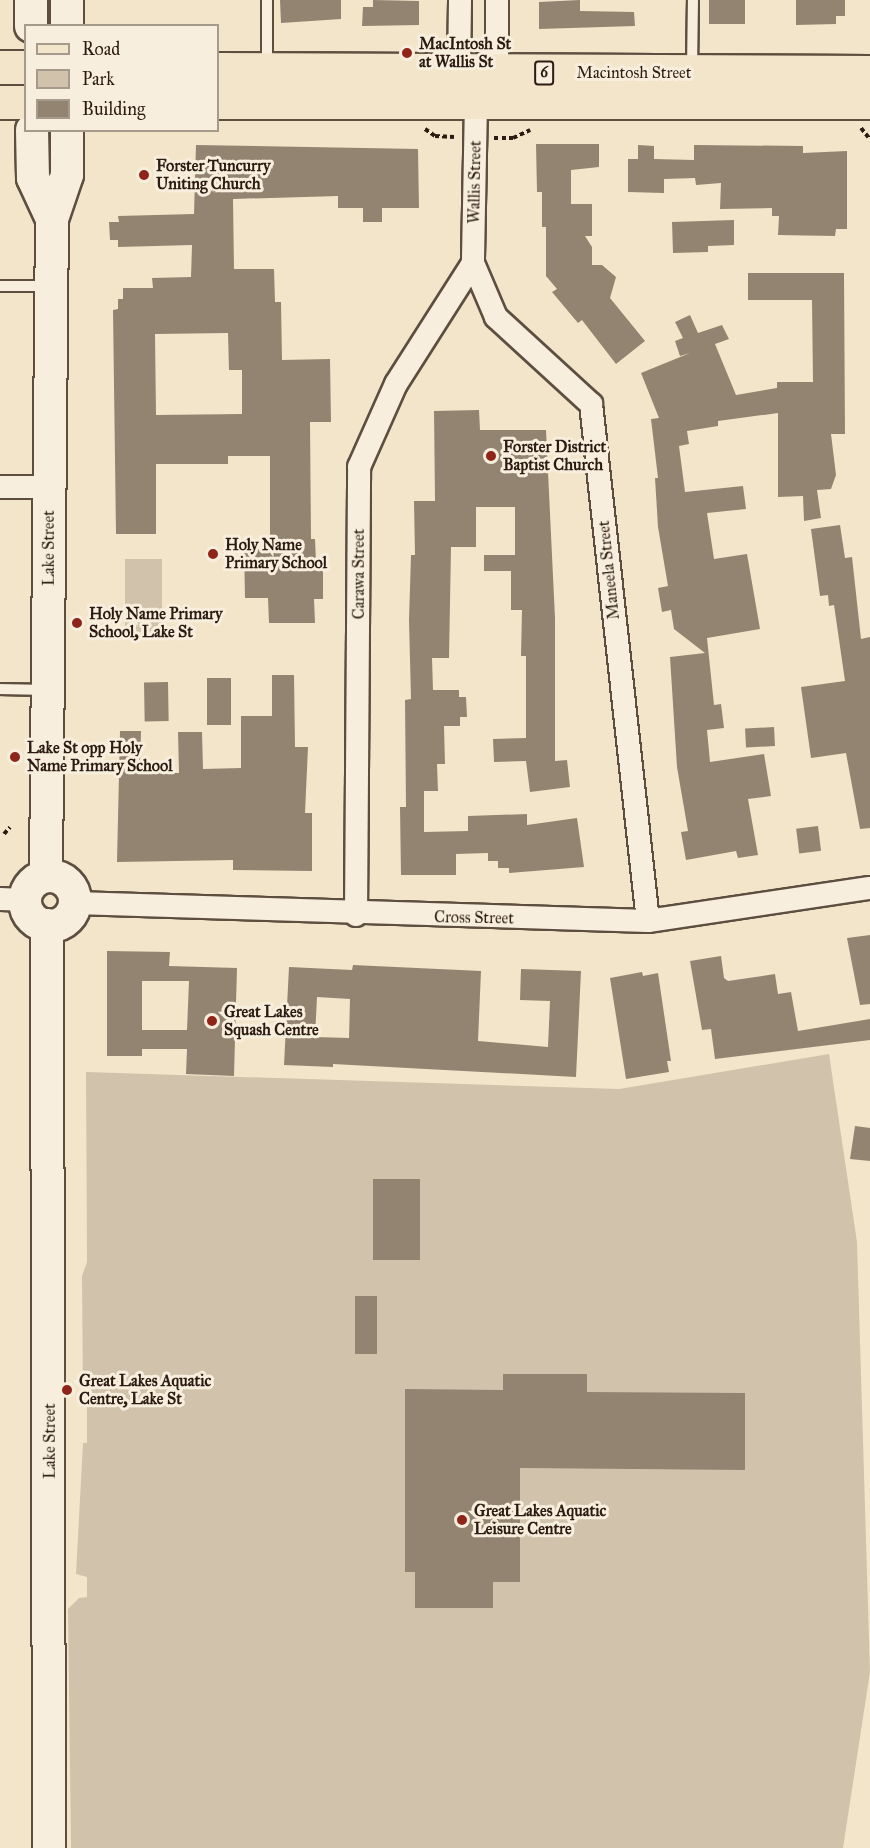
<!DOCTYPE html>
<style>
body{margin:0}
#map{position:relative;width:870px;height:1848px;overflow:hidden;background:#f3e5ca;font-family:"IM FELL Great Primer",serif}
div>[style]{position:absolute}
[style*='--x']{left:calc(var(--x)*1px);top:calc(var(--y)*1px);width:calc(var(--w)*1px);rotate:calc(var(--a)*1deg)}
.green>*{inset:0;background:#d1c3ab;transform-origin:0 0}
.building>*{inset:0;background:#938472;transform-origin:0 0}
.path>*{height:4px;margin-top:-2px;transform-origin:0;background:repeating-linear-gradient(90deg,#2b1b12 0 4.5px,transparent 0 7.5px)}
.roads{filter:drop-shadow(2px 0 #5d4e40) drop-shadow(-2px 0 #5d4e40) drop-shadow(0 2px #5d4e40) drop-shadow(0 -2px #5d4e40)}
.lane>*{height:10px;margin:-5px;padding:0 5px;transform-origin:5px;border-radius:5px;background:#f7eedd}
.street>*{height:22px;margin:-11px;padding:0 11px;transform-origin:11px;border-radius:11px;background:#f7eedd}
.secondary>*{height:32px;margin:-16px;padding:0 16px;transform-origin:16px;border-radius:16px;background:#f7eedd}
.secondary>.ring{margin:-16px;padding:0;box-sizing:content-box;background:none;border:32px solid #f7eedd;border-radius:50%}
.primary>*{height:33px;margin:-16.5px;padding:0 16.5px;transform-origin:16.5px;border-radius:16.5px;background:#f3e5ca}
.dots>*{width:16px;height:16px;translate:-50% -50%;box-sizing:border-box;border:3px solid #f7eedd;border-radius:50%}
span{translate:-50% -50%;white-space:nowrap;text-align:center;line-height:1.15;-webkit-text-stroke:6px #f7eedd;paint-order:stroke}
.shield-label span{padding:2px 4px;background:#f7eedd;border:2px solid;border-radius:4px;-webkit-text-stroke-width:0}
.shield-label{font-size:15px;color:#2b1b12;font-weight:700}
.poi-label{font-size:16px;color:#2b1b12;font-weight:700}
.left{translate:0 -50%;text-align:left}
.street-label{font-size:16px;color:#2b1b12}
.legend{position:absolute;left:24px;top:24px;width:195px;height:108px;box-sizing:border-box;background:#f7eedd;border:2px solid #a59a8c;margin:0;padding:8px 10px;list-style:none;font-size:18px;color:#2b1b12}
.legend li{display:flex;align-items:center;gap:12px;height:30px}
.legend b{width:30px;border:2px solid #a59a8c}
</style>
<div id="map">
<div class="green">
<i style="left:125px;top:559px;width:37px;height:73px"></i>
<i style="clip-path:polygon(829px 1054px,857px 1242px,870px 1672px,843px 1848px,71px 1848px,68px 1609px,79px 1598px,87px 1597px,87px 1577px,76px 1574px,83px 1443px,87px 1443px,87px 1407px,83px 1405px,82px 1276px,87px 1262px,86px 1072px,619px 1089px)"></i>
</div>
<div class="building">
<i style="clip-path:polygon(280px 0,341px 0,341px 19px,281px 23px)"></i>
<i style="clip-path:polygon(373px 0,419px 1px,419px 25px,362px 26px,363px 7px,373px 7px)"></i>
<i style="clip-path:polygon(580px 0,580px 11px,634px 12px,635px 26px,539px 29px,539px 2px)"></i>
<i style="left:709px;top:0;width:36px;height:24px"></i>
<i style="clip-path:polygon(796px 0,845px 0,845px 16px,836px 16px,836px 24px,796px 25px)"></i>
<i style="clip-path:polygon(536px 144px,599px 144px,599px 167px,571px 170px,571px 204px,592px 204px,592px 236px,585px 236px,592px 247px,592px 265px,602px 265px,616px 277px,610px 298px,645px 341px,616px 364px,582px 320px,578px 323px,552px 292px,557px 289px,546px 276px,546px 227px,542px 227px,542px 192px,537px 192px)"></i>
<i style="clip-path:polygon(evenodd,196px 145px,418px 149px,419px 208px,382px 208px,382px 222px,363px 222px,363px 208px,338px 208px,338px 196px,233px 199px,234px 269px,274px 269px,275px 302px,281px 302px,282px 360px,330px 359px,331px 422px,310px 422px,311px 539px,315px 539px,316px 562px,323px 562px,323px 599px,314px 599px,315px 623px,269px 623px,268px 598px,245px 598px,244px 549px,266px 549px,266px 539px,270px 539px,270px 456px,228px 456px,228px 464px,156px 464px,156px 534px,116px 534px,113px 310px,118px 309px,118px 299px,123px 299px,123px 288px,153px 288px,152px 278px,191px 277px,192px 245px,118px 247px,118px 240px,110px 240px,109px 222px,119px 222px,118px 216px,194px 214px,196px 145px,228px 333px,229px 370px,242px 370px,242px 414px,156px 415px,155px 334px,228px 333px)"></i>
<i style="clip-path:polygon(638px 145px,654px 146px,654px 159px,694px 160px,694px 145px,803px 146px,803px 153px,847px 151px,847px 229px,836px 229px,835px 236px,778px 235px,779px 216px,772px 216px,772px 208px,720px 209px,721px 183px,696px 185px,695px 178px,664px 179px,664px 193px,628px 192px,628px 159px,638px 159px)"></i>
<i style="clip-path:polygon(734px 220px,734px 245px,708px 246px,708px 252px,673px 253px,672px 222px)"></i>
<i style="clip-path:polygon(748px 273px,844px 273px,845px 434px,831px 434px,836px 475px,831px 489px,817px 490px,821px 518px,804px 521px,803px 496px,778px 497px,778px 413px,718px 421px,718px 426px,687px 431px,689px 444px,679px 446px,685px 492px,743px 486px,746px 509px,707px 513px,714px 559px,747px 554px,760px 629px,707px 638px,714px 705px,721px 704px,724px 728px,707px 730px,710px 762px,764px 754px,771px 796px,748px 799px,758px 855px,738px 858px,736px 851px,686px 860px,681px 832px,688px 831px,677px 767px,670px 657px,705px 653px,674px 629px,671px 610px,662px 612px,658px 588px,668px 586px,658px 527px,655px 478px,658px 478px,651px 419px,659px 418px,641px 373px,690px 353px,680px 356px,675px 341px,683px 338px,675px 322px,690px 315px,698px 333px,722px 325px,729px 339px,715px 344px,736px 395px,777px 388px,777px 382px,813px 382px,812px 300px,748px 300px)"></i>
<i style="clip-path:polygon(479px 410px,480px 430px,546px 430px,555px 618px,555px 761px,567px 760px,570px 787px,530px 792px,526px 761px,494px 762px,493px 739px,526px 738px,526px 656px,521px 656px,522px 610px,511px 610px,511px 571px,484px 571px,484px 555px,515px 555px,515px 507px,476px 507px,476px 547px,451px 547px,449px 658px,432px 658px,433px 690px,459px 690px,459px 697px,466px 697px,467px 717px,460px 717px,460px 726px,444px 726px,445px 764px,437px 764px,438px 791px,424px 791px,424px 832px,468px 831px,468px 816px,527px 814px,527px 825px,577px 818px,584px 867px,509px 873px,509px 868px,498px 868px,498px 861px,488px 861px,488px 853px,456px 854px,456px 875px,401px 875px,400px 807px,406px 807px,405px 700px,411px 699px,409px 620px,411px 555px,415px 555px,414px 501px,435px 501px,434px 411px)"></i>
<i style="clip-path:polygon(840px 525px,845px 558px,852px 557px,861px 639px,870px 637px,870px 828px,860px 829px,846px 753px,811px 758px,801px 687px,845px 681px,834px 605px,829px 606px,828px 595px,820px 596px,811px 529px)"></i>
<i style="clip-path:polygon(272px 675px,294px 675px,295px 747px,308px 747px,305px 813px,312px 813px,312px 871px,233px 870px,233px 860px,117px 862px,120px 731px,141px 731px,140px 773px,179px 773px,178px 732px,202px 732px,203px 769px,241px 768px,241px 716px,272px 716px)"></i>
<i style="left:207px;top:678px;width:24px;height:47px"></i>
<i style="left:168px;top:682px;width:39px;height:24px;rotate:89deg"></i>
<i style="left:774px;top:727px;width:19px;height:29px;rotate:87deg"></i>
<i style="left:818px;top:826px;width:25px;height:22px;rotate:83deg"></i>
<i style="clip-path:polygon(870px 935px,870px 1004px,860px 1005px,847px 938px)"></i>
<i style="clip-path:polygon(evenodd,107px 951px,170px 952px,169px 966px,237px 968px,234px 1076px,186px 1074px,187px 1049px,142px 1049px,142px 1056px,107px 1056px,107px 951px,142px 981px,189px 981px,187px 1030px,142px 1030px,142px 981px)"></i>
<i style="clip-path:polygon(721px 956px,724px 978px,728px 981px,775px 974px,778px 994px,791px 992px,798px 1031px,870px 1019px,870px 1040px,715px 1059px,711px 1029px,702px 1030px,690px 961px)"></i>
<i style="clip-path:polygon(evenodd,353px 965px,481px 971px,478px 1041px,548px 1047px,550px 1001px,520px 1000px,521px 969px,581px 971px,576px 1077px,333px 1064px,333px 1067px,284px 1065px,289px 967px,352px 970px,353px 965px,317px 997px,350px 999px,349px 1038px,315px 1037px,317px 997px)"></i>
<i style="clip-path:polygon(642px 972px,643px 976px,658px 973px,671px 1061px,667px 1061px,669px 1072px,626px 1079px,610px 978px)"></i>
<i style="clip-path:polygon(855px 1126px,870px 1128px,870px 1161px,850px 1159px)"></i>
<i style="left:373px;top:1179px;width:47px;height:81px"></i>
<i style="left:355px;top:1296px;width:22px;height:58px"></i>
<i style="clip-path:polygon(503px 1374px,587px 1374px,587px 1392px,745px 1393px,745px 1470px,520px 1468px,520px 1582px,493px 1582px,493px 1608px,415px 1608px,415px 1572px,405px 1572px,405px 1389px,503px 1390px)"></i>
</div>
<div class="path">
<i style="--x:861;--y:128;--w:14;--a:51"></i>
<i style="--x:425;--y:129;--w:12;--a:35"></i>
<i style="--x:435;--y:136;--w:19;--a:3"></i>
<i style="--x:494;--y:138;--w:19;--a:0"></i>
<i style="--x:513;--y:138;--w:19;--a:-25"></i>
<i style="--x:4;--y:834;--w:9;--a:-49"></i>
</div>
<div class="roads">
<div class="lane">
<i style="--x:267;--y:0;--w:66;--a:90"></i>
<i style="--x:692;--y:69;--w:69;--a:-89.2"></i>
<i style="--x:0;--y:286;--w:48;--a:0"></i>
<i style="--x:0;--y:689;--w:44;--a:1.3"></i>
</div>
<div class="street">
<i style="--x:497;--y:0;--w:73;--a:90"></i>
<i style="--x:459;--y:73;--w:73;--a:-89.2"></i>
<i style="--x:476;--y:102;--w:161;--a:91.1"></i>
<i style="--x:473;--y:263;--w:59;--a:66.9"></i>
<i style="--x:496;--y:317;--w:129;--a:42.5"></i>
<i style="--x:591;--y:404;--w:520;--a:83.71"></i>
<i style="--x:0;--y:487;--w:49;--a:0"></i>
<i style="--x:0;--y:899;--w:25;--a:2"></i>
<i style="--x:75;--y:903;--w:573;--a:1.8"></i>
<i style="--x:648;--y:921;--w:224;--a:-8.5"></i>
<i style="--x:356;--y:915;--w:448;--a:-89.6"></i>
<i style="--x:359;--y:467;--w:91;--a:-66"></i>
<i style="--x:396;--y:384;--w:143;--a:-57.5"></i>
</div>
<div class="secondary">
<i style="--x:31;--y:26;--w:26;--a:-90"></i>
<i style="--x:67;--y:26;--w:26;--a:-90"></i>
<i style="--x:32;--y:130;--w:48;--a:88.8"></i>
<i style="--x:33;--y:178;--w:45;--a:65.1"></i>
<i style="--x:46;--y:876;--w:657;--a:-89.48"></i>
<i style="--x:52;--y:219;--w:46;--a:-71.2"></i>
<i style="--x:67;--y:175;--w:45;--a:-90"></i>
<i class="ring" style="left:25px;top:876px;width:18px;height:18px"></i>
<i style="--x:47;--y:925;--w:923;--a:89.88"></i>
</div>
<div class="primary">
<i style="--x:0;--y:67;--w:26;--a:0"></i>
<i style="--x:218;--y:69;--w:652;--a:0.26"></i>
<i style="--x:0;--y:102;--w:26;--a:0"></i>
<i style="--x:218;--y:102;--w:652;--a:0"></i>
</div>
</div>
<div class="dots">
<i style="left:407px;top:53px;background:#8f2418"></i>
<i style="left:144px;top:175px;background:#8f2418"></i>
<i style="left:491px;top:456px;background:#8f2418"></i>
<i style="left:213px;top:554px;background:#8f2418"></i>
<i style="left:77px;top:623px;background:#8f2418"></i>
<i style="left:15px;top:757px;background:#8f2418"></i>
<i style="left:212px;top:1021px;background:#8f2418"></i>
<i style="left:67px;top:1390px;background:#8f2418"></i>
<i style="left:462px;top:1520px;background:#8f2418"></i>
</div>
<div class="shield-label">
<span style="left:544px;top:73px">6</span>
</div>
<div class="poi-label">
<span class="left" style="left:419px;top:53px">MacIntosh St<br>at Wallis St</span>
<span class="left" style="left:156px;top:175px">Forster Tuncurry<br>Uniting Church</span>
<span class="left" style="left:503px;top:456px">Forster District<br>Baptist Church</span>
<span class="left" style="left:225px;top:554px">Holy Name<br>Primary School</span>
<span class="left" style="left:89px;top:623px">Holy Name Primary<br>School, Lake St</span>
<span class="left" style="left:27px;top:757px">Lake St opp Holy<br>Name Primary School</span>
<span class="left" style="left:224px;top:1021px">Great Lakes<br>Squash Centre</span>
<span class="left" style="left:79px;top:1390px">Great Lakes Aquatic<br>Centre, Lake St</span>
<span class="left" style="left:474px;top:1520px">Great Lakes Aquatic<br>Leisure Centre</span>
</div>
<div class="street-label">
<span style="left:634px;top:73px">Macintosh Street</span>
<span style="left:475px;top:182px;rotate:-89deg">Wallis Street</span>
<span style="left:49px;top:548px;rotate:-90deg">Lake Street</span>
<span style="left:609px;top:570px;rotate:-96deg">Maneela Street</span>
<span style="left:359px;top:574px;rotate:-90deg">Carawa Street</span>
<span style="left:474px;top:918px;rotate:1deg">Cross Street</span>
<span style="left:50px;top:1441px;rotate:-90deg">Lake Street</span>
</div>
<ul class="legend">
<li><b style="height:8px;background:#f3e5ca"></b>Road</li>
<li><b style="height:16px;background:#d1c3ab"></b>Park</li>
<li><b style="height:16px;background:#938472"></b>Building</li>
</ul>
</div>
